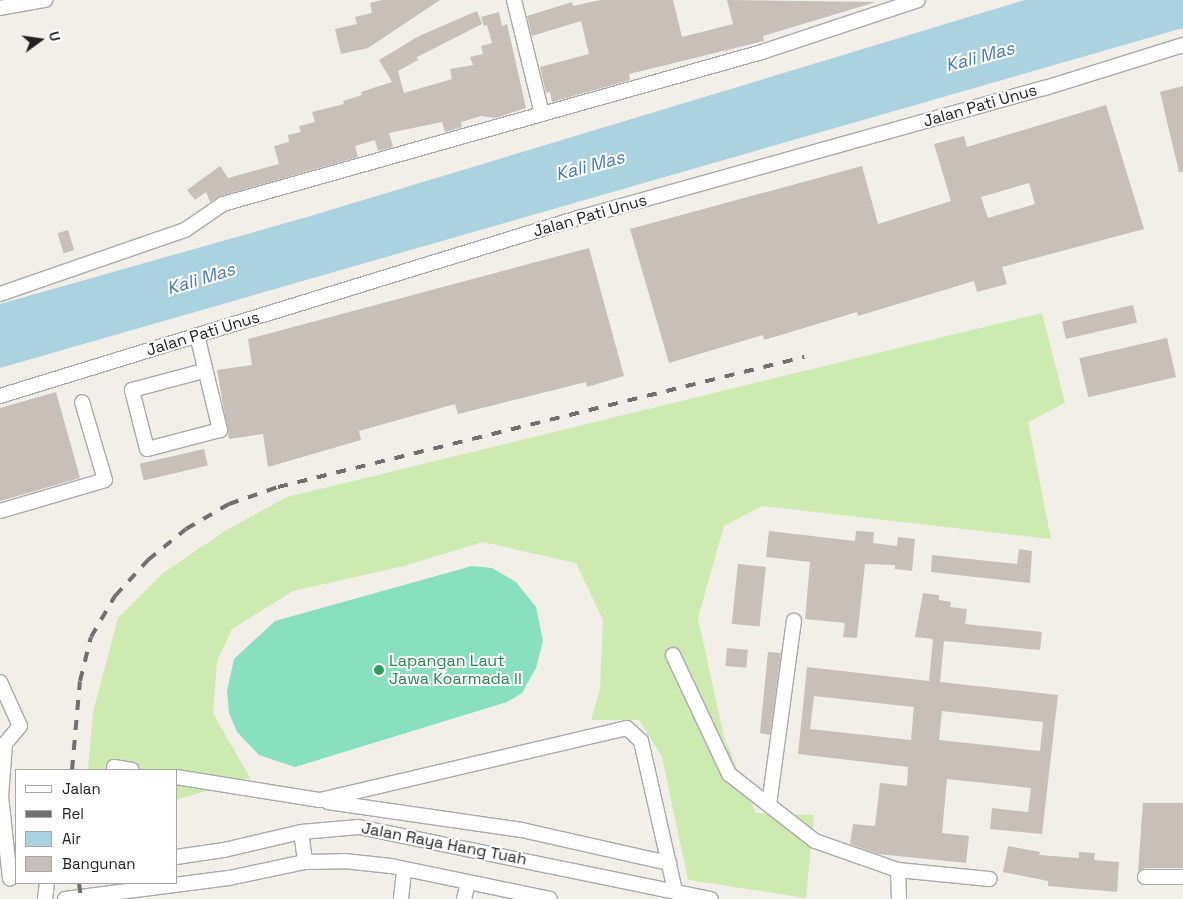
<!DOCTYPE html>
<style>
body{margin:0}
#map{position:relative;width:1183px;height:899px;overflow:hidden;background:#f2efe9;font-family:"Space Grotesk",sans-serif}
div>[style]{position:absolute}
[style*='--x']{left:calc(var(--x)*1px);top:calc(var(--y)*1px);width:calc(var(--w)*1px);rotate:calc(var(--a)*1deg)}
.grass>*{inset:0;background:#cdebb0}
.pitch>*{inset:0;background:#88e0be}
.water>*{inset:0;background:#aad3df}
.building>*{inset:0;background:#c7bfb8;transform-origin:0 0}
.roads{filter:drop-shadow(1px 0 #a9a9a9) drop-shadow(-1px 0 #a9a9a9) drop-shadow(0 1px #a9a9a9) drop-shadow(0 -1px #a9a9a9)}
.minor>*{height:14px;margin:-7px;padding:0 7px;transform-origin:7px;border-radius:7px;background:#fff}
.rail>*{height:4px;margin-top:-2px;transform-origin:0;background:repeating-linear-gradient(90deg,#707070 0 10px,transparent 0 20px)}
.dots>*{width:14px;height:14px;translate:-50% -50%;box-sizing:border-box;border:2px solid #fff;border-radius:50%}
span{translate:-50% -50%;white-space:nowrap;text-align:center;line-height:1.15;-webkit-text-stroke:4px #fff;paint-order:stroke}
.street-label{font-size:16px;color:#222}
.leisure-label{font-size:16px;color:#27864d}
.left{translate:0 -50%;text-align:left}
.water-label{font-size:18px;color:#4a7aab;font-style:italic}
.legend{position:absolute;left:15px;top:769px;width:162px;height:115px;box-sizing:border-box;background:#fff;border:1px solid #a7a7a7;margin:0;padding:6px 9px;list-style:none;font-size:15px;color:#222}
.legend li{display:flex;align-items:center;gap:10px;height:25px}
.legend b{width:25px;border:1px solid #a7a7a7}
.north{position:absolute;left:15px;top:15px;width:50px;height:50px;-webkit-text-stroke:4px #fff;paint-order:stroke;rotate:76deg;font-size:14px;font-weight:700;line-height:20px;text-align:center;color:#222}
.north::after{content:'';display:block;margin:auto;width:18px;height:22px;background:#222;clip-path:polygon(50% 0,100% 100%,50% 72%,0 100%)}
</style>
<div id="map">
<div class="grass">
<i style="clip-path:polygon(1042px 313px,1065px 403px,1028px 422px,1051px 539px,762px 506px,724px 526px,698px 618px,724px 737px,756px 813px,814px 815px,806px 898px,688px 880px,662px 757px,639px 720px,591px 720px,600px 689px,603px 620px,576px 563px,483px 542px,404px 566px,293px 591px,232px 629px,217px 661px,213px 713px,250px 778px,176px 800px,176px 770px,88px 770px,93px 712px,118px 618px,163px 573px,225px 531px,287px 497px)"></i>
</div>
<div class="pitch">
<i style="clip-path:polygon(472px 566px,492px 568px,516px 582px,536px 607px,543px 641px,536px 668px,522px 693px,507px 702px,295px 767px,259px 755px,237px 732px,229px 713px,227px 691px,234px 659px,275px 621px)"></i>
</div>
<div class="water">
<i style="clip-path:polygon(1025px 0,1183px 0,1183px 28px,0 368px,0 304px,307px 217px)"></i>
</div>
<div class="building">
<i style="clip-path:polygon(382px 0,440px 0,368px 48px,341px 54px,335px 29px,357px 24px,355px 17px,372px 13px,370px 3px)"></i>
<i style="clip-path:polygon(600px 0,673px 0,682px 37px,733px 24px,727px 0,876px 2px,763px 36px,764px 41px,629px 74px,630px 80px,552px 102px,550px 92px,546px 93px,540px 67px,589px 54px,581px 21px,532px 36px,527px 16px,572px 2px,573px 6px)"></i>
<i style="clip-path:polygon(477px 11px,482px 24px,417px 57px,418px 60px,398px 71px,404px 93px,452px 79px,450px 69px,473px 65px,470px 57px,483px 54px,481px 46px,492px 43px,487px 25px,484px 26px,481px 17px,499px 12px,502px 26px,507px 24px,526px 108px,495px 118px,481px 116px,461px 122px,462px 127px,445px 132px,442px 122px,389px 133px,393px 147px,378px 151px,375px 140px,355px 146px,358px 157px,221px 196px,210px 202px,206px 192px,195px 200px,187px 190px,220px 166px,228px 178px,279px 164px,274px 146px,289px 142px,288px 135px,301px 132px,299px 126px,315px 122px,312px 112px,344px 104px,343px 101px,362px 95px,361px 92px,392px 82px,379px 60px,419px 36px)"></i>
<i style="clip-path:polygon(1183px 86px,1183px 172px,1179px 172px,1160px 92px)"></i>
<i style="clip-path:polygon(evenodd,1106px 105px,1144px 229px,1002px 267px,1007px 284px,977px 292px,974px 281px,858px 316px,857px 312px,764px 340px,763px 335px,669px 363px,630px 229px,862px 166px,878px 224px,951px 201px,934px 144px,964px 136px,967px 147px,1106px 105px,1029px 183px,1035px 204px,988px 218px,981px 197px,1029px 183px)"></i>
<i style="left:68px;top:230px;width:21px;height:11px;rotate:73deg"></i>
<i style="clip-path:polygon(589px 248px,624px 376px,587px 387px,586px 382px,458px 414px,455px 404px,359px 431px,361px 440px,268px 467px,263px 434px,229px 439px,217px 370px,252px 365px,248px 339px)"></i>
<i style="left:1133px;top:305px;width:18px;height:73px;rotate:77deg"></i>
<i style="left:1167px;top:338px;width:40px;height:90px;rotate:77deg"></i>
<i style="clip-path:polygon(56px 392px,80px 478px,0 501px,0 408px)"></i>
<i style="left:204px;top:449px;width:17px;height:66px;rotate:77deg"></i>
<i style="clip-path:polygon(769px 531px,855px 541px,856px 531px,874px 532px,873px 543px,897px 546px,898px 537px,915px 539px,912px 571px,895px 569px,895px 565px,865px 564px,857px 638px,843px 637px,845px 623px,805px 619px,810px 562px,766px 557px)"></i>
<i style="clip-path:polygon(1019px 549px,1032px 551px,1030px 583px,931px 572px,932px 555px,1017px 564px)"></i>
<i style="left:738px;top:564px;width:28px;height:60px;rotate:6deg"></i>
<i style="clip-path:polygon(evenodd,923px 593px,939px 595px,939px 600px,951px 602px,950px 607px,967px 609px,965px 624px,1042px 632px,1040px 650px,944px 641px,940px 682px,1058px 695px,1042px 834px,990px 829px,992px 808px,1028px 812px,1031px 788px,947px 779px,942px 833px,969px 836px,966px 863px,878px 854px,850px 844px,853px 824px,875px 826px,880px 783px,907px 786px,908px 767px,798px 754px,807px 667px,929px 681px,933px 639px,915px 637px,923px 593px,814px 696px,914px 707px,911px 740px,810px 729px,814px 696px,923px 593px,942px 711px,1043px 722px,1040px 751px,939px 740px,942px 711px)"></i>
<i style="left:727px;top:648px;width:21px;height:18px;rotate:5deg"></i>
<i style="clip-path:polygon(768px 652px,781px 653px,770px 735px,760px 733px)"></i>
<i style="clip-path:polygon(1143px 803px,1183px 803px,1183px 868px,1145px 868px,1138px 871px)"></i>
<i style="clip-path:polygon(1008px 846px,1040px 852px,1039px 855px,1079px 858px,1079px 852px,1095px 853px,1094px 860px,1119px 862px,1117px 892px,1048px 886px,1048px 881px,1003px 872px)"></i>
</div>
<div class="roads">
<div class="minor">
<i style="--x:514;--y:0;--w:117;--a:76.2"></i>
<i style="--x:0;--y:8;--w:46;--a:-10.1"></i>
<i style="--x:0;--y:294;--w:196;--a:-19.1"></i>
<i style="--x:185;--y:230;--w:46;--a:-34.4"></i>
<i style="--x:223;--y:204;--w:560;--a:-15.75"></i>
<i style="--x:762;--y:52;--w:164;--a:-18.4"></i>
<i style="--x:197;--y:335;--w:98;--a:76.4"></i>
<i style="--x:220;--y:430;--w:75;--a:165.4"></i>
<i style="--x:147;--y:449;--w:61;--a:-104.3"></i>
<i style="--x:132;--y:390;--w:74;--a:-14.8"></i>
<i style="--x:0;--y:396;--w:605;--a:-17.12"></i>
<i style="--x:578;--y:218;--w:485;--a:-15.6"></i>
<i style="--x:1045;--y:88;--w:145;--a:-17.3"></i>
<i style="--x:0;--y:511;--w:109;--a:-16.4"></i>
<i style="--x:105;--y:480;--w:81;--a:-106.4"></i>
<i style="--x:673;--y:655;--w:132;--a:64.8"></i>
<i style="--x:729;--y:774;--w:109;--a:37.9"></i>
<i style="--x:815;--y:841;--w:88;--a:19.3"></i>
<i style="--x:898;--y:870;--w:92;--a:5.6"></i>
<i style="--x:0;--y:682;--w:48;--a:65.6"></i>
<i style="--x:20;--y:726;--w:23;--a:130"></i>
<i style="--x:5;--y:744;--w:52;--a:94.4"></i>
<i style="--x:1;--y:796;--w:83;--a:83.8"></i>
<i style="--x:114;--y:767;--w:18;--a:9"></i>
<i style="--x:176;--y:777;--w:146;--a:9.1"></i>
<i style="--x:320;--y:800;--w:315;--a:-13.2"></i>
<i style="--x:627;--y:728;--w:19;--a:43"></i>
<i style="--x:641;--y:741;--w:154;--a:77.2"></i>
<i style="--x:328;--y:802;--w:196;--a:8.2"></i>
<i style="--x:522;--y:830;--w:151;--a:12.7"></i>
<i style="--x:769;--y:805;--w:186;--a:-82.3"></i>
<i style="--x:301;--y:832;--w:30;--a:82"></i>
<i style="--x:176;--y:857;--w:49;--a:-8.3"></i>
<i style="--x:224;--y:850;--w:79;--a:-13.2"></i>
<i style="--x:301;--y:832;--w:58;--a:-4.9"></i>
<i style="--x:359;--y:827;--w:359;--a:11.6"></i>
<i style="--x:898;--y:870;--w:29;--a:88"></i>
<i style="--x:1145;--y:877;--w:38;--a:0"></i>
<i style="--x:45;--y:899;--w:16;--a:-83"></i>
<i style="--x:65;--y:899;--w:165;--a:-7.3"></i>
<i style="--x:229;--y:878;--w:78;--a:-11.9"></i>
<i style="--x:305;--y:862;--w:39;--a:-1"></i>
<i style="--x:344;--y:861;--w:47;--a:6.1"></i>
<i style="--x:391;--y:866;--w:162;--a:11.7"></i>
<i style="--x:401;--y:899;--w:30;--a:-84"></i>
<i style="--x:464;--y:899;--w:16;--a:-76"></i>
</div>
</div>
<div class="rail">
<i style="--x:72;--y:770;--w:89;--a:-84.9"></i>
<i style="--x:80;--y:681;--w:45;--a:-76"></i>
<i style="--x:91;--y:637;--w:48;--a:-59.7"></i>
<i style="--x:115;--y:596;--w:49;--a:-47.5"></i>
<i style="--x:148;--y:560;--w:49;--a:-39.2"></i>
<i style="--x:186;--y:529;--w:50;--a:-30.2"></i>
<i style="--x:229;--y:504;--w:52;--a:-19.1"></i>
<i style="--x:278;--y:487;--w:542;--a:-13.88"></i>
<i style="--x:79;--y:883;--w:16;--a:83"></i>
</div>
<div class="dots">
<i style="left:379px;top:670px;background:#2e9e5b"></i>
</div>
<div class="street-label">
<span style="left:980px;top:106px;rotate:-16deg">Jalan Pati Unus</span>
<span style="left:590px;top:216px;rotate:-16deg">Jalan Pati Unus</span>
<span style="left:203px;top:334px;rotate:-17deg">Jalan Pati Unus</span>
<span style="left:444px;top:844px;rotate:11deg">Jalan Raya Hang Tuah</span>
</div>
<div class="leisure-label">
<span class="left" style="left:389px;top:670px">Lapangan Laut<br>Jawa Koarmada II</span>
</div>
<div class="water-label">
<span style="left:980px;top:57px;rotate:-15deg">Kali Mas</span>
<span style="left:590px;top:166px;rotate:-15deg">Kali Mas</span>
<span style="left:201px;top:279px;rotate:-17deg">Kali Mas</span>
</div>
<ul class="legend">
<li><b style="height:6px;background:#fff"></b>Jalan</li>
<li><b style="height:6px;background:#707070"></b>Rel</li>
<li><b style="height:14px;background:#aad3df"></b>Air</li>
<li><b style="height:14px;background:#c7bfb8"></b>Bangunan</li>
</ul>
<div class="north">U</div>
</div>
